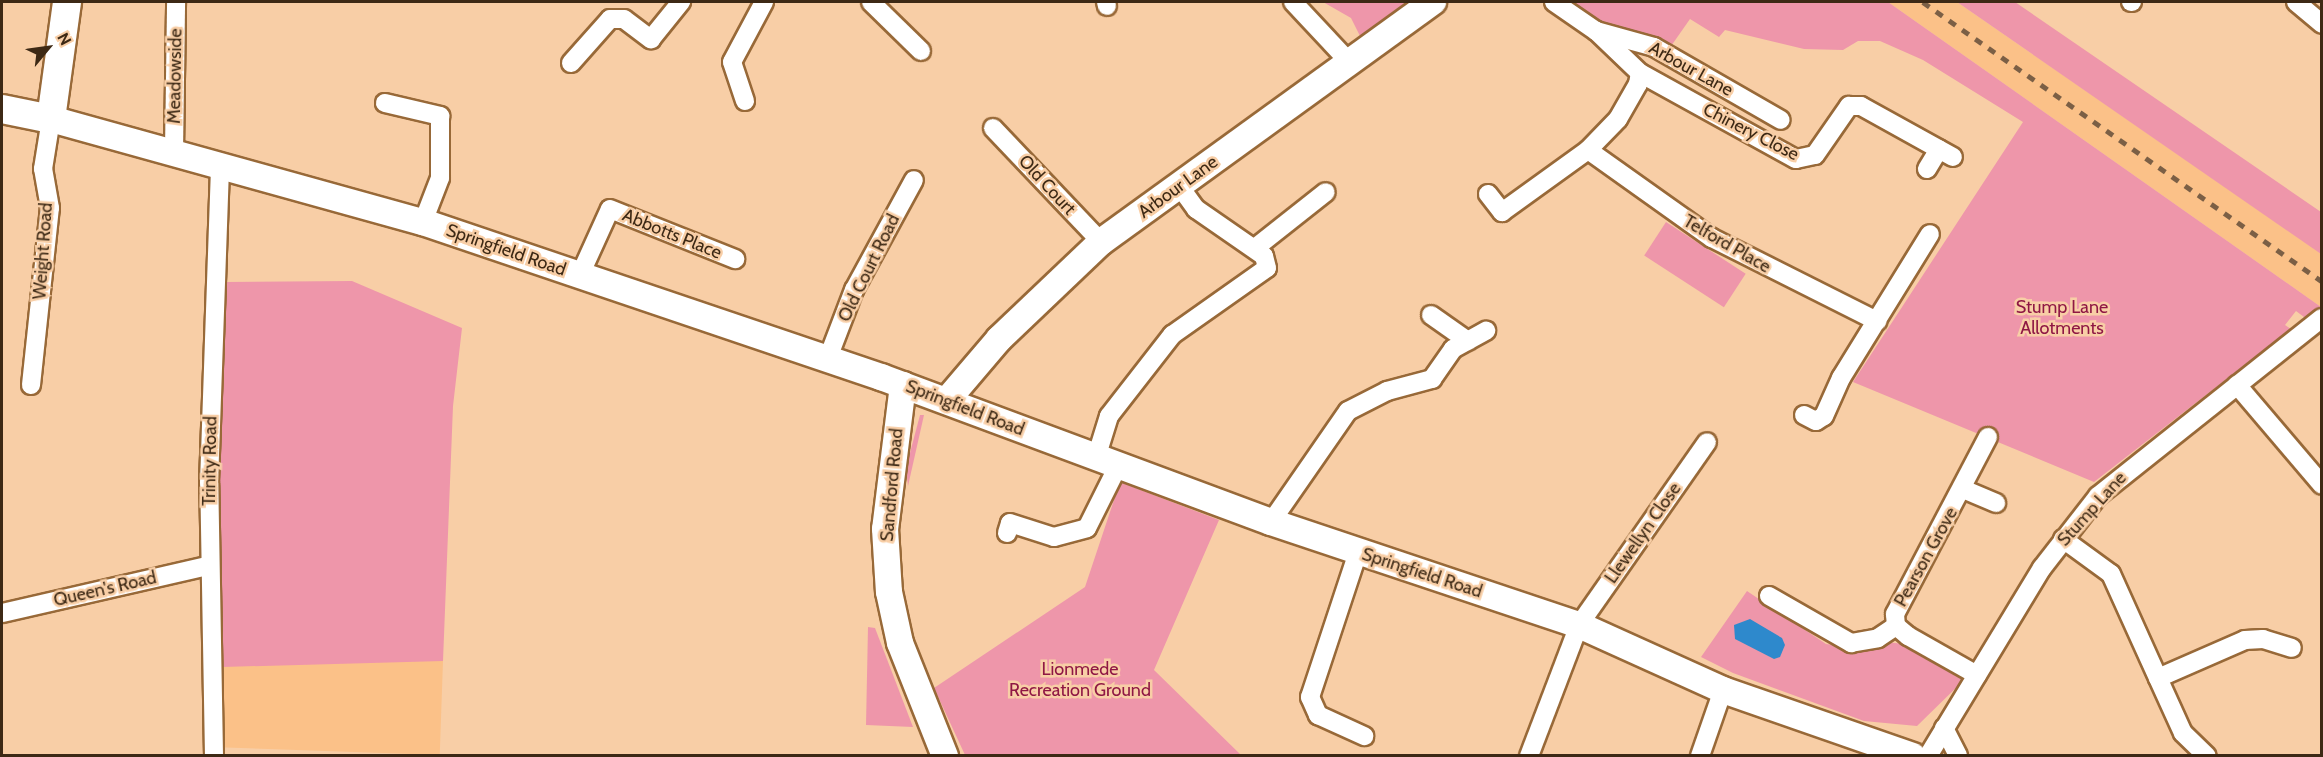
<!DOCTYPE html>
<style>
body{margin:0}
#map{position:relative;width:2323px;height:757px;overflow:hidden;background:#f8cea6;font-family:Cabin,sans-serif}
div>[style]{position:absolute}
[style*='--x']{left:calc(var(--x)*1px);top:calc(var(--y)*1px);width:calc(var(--w)*1px);rotate:calc(var(--a)*1deg)}
.built>*{inset:0;background:#fbc188;transform-origin:0 0}
.green>*{inset:0;background:#ee96aa;transform-origin:0 0}
.water>*{inset:0;background:#2e89cc}
.roads{filter:drop-shadow(2px 0 #986938) drop-shadow(-2px 0 #986938) drop-shadow(0 2px #986938) drop-shadow(0 -2px #986938)}
.street>*{height:18px;margin:-9px;padding:0 9px;transform-origin:9px;border-radius:9px;background:#fff}
.secondary>*{height:26px;margin:-13px;padding:0 13px;transform-origin:13px;border-radius:13px;background:#fff}
.primary>*{height:28px;margin:-14px;padding:0 14px;transform-origin:14px;border-radius:14px;background:#fff}
.rail>*{height:4.5px;margin-top:-2.25px;transform-origin:0;background:repeating-linear-gradient(90deg,#7b5f45 0 8px,transparent 0 16px)}
span{translate:-50% -50%;white-space:nowrap;text-align:center;line-height:1.15;-webkit-text-stroke:5px #f8cea6;paint-order:stroke}
.street-label{font-size:18px;color:#3d2915}
.park-label{font-size:18px;color:#8f1744}
.frame{position:absolute;inset:0;border:3px solid #3d2915;pointer-events:none}
.north{position:absolute;left:18px;top:18px;width:60px;height:60px;-webkit-text-stroke:4px #f8cea6;paint-order:stroke;rotate:61deg;font-size:16px;font-weight:700;line-height:24px;text-align:center;color:#3d2915}
.north::after{content:'';display:block;margin:auto;width:21px;height:27px;background:#3d2915;clip-path:polygon(50% 0,100% 100%,50% 72%,0 100%)}
</style>
<div id="map">
<div class="built">
<i style="clip-path:polygon(1888px 2px,1957px 2px,2312px 247px,2321px 254px,2321px 307px)"></i>
<i style="left:443px;top:661px;width:94px;height:221px;rotate:92deg"></i>
</div>
<div class="green">
<i style="clip-path:polygon(1323px 2px,1418px 2px,1362px 40px,1351px 18px)"></i>
<i style="clip-path:polygon(1569px 2px,1888px 2px,2321px 307px,2308px 320px,2296px 311px,2285px 325px,2291px 329px,2094px 482px,1853px 382px,2023px 122px,1923px 60px,1880px 41px,1858px 41px,1843px 50px,1804px 49px,1725px 30px,1719px 37px,1690px 19px,1669px 49px,1634px 31px,1592px 20px)"></i>
<i style="clip-path:polygon(1957px 2px,2015px 2px,2321px 212px,2321px 254px)"></i>
<i style="left:1666px;top:222px;width:95px;height:40px;rotate:33deg"></i>
<i style="clip-path:polygon(352px 281px,462px 328px,453px 406px,443px 661px,222px 667px,215px 551px,225px 282px)"></i>
<i style="clip-path:polygon(920px 415px,924px 415px,908px 486px,906px 468px)"></i>
<i style="clip-path:polygon(1120px 482px,1219px 520px,1154px 670px,1241px 755px,965px 755px,934px 688px,1085px 587px)"></i>
<i style="clip-path:polygon(1747px 591px,1826px 644px,1870px 650px,1885px 642px,1905px 644px,1965px 679px,1917px 726px,1864px 721px,1733px 673px,1701px 657px)"></i>
<i style="clip-path:polygon(868px 627px,875px 628px,913px 727px,866px 725px)"></i>
</div>
<div class="water">
<i style="clip-path:polygon(1750px 619px,1782px 638px,1785px 645px,1780px 657px,1774px 659px,1735px 639px,1734px 625px)"></i>
</div>
<div class="roads">
<div class="street">
<i style="--x:871;--y:2;--w:70;--a:44.4"></i>
<i style="--x:1106;--y:2;--w:4;--a:76"></i>
<i style="--x:1293;--y:2;--w:83;--a:46.9"></i>
<i style="--x:2131;--y:2;--w:1;--a:0"></i>
<i style="--x:2296;--y:2;--w:34;--a:40"></i>
<i style="--x:1596;--y:31;--w:60;--a:15.4"></i>
<i style="--x:1654;--y:47;--w:146;--a:29.9"></i>
<i style="--x:571;--y:63;--w:59;--a:-48.4"></i>
<i style="--x:610;--y:19;--w:14;--a:0"></i>
<i style="--x:624;--y:19;--w:34;--a:37"></i>
<i style="--x:651;--y:39;--w:48;--a:-51"></i>
<i style="--x:1640;--y:73;--w:178;--a:28.9"></i>
<i style="--x:1796;--y:159;--w:19;--a:-12"></i>
<i style="--x:1815;--y:155;--w:60;--a:-55.2"></i>
<i style="--x:1849;--y:106;--w:12;--a:0"></i>
<i style="--x:1861;--y:106;--w:105;--a:29"></i>
<i style="--x:745;--y:101;--w:41;--a:-108.4"></i>
<i style="--x:732;--y:62;--w:68;--a:-61.9"></i>
<i style="--x:385;--y:103;--w:57;--a:13.3"></i>
<i style="--x:440;--y:116;--w:62;--a:90"></i>
<i style="--x:440;--y:178;--w:47;--a:111.1"></i>
<i style="--x:993;--y:128;--w:157;--a:46.5"></i>
<i style="--x:1588;--y:150;--w:152;--a:35.4"></i>
<i style="--x:1712;--y:238;--w:185;--a:26.7"></i>
<i style="--x:174;--y:151;--w:149;--a:-89.2"></i>
<i style="--x:1927;--y:169;--w:23;--a:-59"></i>
<i style="--x:1488;--y:194;--w:23;--a:52"></i>
<i style="--x:1502;--y:212;--w:106;--a:-35.8"></i>
<i style="--x:1588;--y:150;--w:43;--a:-45.9"></i>
<i style="--x:1618;--y:119;--w:40;--a:-60.3"></i>
<i style="--x:1638;--y:84;--w:11;--a:-80"></i>
<i style="--x:1640;--y:73;--w:61;--a:-136.3"></i>
<i style="--x:1596;--y:31;--w:51;--a:-145.4"></i>
<i style="--x:1255;--y:248;--w:90;--a:-38.3"></i>
<i style="--x:580;--y:275;--w:72;--a:-65.6"></i>
<i style="--x:610;--y:209;--w:135;--a:21.8"></i>
<i style="--x:1431;--y:315;--w:45;--a:35.1"></i>
<i style="--x:828;--y:358;--w:73;--a:-69.1"></i>
<i style="--x:854;--y:290;--w:125;--a:-61.4"></i>
<i style="--x:31;--y:385;--w:178;--a:-83.9"></i>
<i style="--x:50;--y:208;--w:40;--a:-100"></i>
<i style="--x:43;--y:169;--w:51;--a:-80.9"></i>
<i style="--x:2237;--y:385;--w:131;--a:49.6"></i>
<i style="--x:1804;--y:415;--w:13;--a:27"></i>
<i style="--x:1816;--y:421;--w:9;--a:-32"></i>
<i style="--x:1824;--y:416;--w:42;--a:-65.9"></i>
<i style="--x:1841;--y:378;--w:169;--a:-58.3"></i>
<i style="--x:1096;--y:458;--w:44;--a:-72.8"></i>
<i style="--x:1109;--y:416;--w:103;--a:-52.1"></i>
<i style="--x:1172;--y:335;--w:116;--a:-35.2"></i>
<i style="--x:1267;--y:268;--w:12;--a:-104"></i>
<i style="--x:1264;--y:256;--w:83;--a:-145.3"></i>
<i style="--x:1196;--y:209;--w:29;--a:-126"></i>
<i style="--x:1963;--y:489;--w:36;--a:23"></i>
<i style="--x:1271;--y:522;--w:135;--a:-55.3"></i>
<i style="--x:1348;--y:411;--w:44;--a:-27.1"></i>
<i style="--x:1387;--y:391;--w:47;--a:-14.9"></i>
<i style="--x:1432;--y:379;--w:37;--a:-55"></i>
<i style="--x:1453;--y:349;--w:38;--a:-29"></i>
<i style="--x:1007;--y:533;--w:10;--a:-73"></i>
<i style="--x:1010;--y:523;--w:46;--a:17.7"></i>
<i style="--x:1054;--y:537;--w:34;--a:-15"></i>
<i style="--x:1087;--y:528;--w:69;--a:-63.4"></i>
<i style="--x:2063;--y:539;--w:59;--a:36.1"></i>
<i style="--x:2111;--y:574;--w:114;--a:65.7"></i>
<i style="--x:2158;--y:678;--w:95;--a:-23.6"></i>
<i style="--x:2245;--y:640;--w:18;--a:-3"></i>
<i style="--x:2263;--y:639;--w:30;--a:17"></i>
<i style="--x:1358;--y:552;--w:153;--a:108.3"></i>
<i style="--x:1310;--y:697;--w:20;--a:66"></i>
<i style="--x:1318;--y:715;--w:51;--a:24.5"></i>
<i style="--x:1769;--y:596;--w:95;--a:29.8"></i>
<i style="--x:1851;--y:643;--w:27;--a:-10"></i>
<i style="--x:1878;--y:638;--w:22;--a:-34"></i>
<i style="--x:2;--y:613;--w:211;--a:-12.9"></i>
<i style="--x:1977;--y:675;--w:79;--a:-150.5"></i>
<i style="--x:1908;--y:636;--w:16;--a:-140"></i>
<i style="--x:1896;--y:626;--w:12;--a:-95"></i>
<i style="--x:1895;--y:614;--w:200;--a:-62.3"></i>
<i style="--x:2158;--y:678;--w:60;--a:65.6"></i>
<i style="--x:2183;--y:733;--w:33;--a:44"></i>
<i style="--x:1944;--y:728;--w:31;--a:63"></i>
<i style="--x:214;--y:756;--w:273;--a:-91"></i>
<i style="--x:209;--y:483;--w:315;--a:-88"></i>
<i style="--x:1529;--y:756;--w:140;--a:-69.1"></i>
<i style="--x:1579;--y:625;--w:223;--a:-55"></i>
<i style="--x:1700;--y:756;--w:70;--a:-70.8"></i>
<i style="--x:1928;--y:756;--w:220;--a:-58.8"></i>
<i style="--x:2042;--y:568;--w:91;--a:-52.1"></i>
<i style="--x:2098;--y:496;--w:286;--a:-38.5"></i>
</div>
<div class="secondary">
<i style="--x:51;--y:119;--w:386;--a:15.5"></i>
<i style="--x:423;--y:222;--w:484;--a:18.7"></i>
<i style="--x:881;--y:377;--w:416;--a:20.4"></i>
<i style="--x:1271;--y:522;--w:325;--a:18.5"></i>
<i style="--x:1579;--y:625;--w:158;--a:24.3"></i>
<i style="--x:1723;--y:690;--w:201;--a:19.2"></i>
<i style="--x:903;--y:385;--w:145;--a:97.1"></i>
<i style="--x:885;--y:529;--w:63;--a:86.4"></i>
<i style="--x:889;--y:592;--w:52;--a:77.8"></i>
<i style="--x:900;--y:643;--w:122;--a:68.3"></i>
<i style="--x:948;--y:399;--w:79;--a:-49.6"></i>
<i style="--x:999;--y:339;--w:141;--a:-43.6"></i>
<i style="--x:1101;--y:242;--w:410;--a:-35.9"></i>
</div>
<div class="primary">
<i style="--x:2;--y:109;--w:50;--a:11.5"></i>
<i style="--x:51;--y:119;--w:118;--a:-82.2"></i>
</div>
</div>
<div class="rail">
<i style="--x:1923;--y:2;--w:487;--a:35"></i>
</div>
<div class="street-label">
<span style="left:1691px;top:69px;rotate:29deg">Arbour Lane</span>
<span style="left:175px;top:76px;rotate:-89deg">Meadowside</span>
<span style="left:1751px;top:132px;rotate:27deg">Chinery Close</span>
<span style="left:1047px;top:185px;rotate:47deg">Old Court</span>
<span style="left:1178px;top:187px;rotate:-36deg">Arbour Lane</span>
<span style="left:672px;top:234px;rotate:22deg">Abbotts Place</span>
<span style="left:1727px;top:244px;rotate:30deg">Telford Place</span>
<span style="left:506px;top:250px;rotate:19deg">Springfield Road</span>
<span style="left:43px;top:251px;rotate:-86deg">Weight Road</span>
<span style="left:869px;top:268px;rotate:-64deg">Old Court Road</span>
<span style="left:965px;top:408px;rotate:21deg">Springfield Road</span>
<span style="left:210px;top:461px;rotate:-89deg">Trinity Road</span>
<span style="left:892px;top:485px;rotate:-85deg">Sandford Road</span>
<span style="left:2092px;top:509px;rotate:-48deg">Stump Lane</span>
<span style="left:1643px;top:533px;rotate:-55deg">Llewellyn Close</span>
<span style="left:1926px;top:557px;rotate:-61deg">Pearson Grove</span>
<span style="left:1422px;top:573px;rotate:18deg">Springfield Road</span>
<span style="left:105px;top:589px;rotate:-13deg">Queen's Road</span>
</div>
<div class="park-label">
<span style="left:2062px;top:318px">Stump Lane<br>Allotments</span>
<span style="left:1080px;top:680px">Lionmede<br>Recreation Ground</span>
</div>
<div class="frame"></div>
<div class="north">N</div>
</div>
